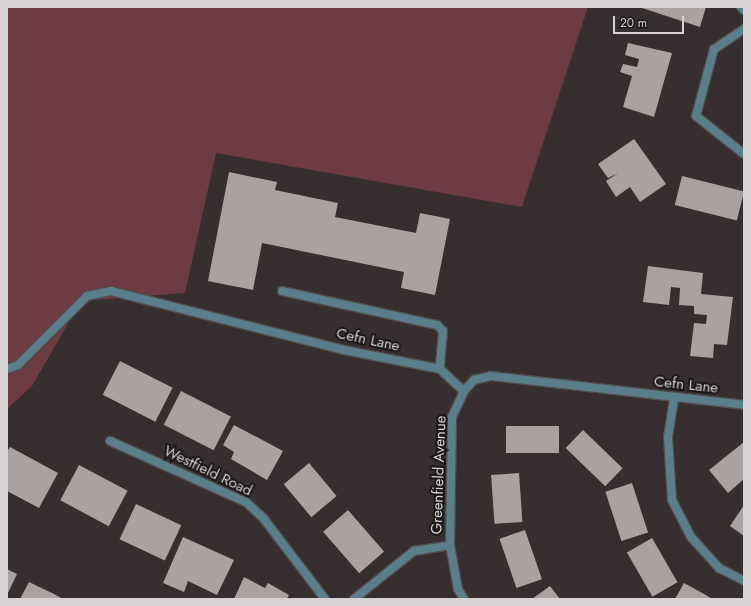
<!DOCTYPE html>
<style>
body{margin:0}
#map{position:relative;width:751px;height:606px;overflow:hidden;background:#362e2f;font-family:Jost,sans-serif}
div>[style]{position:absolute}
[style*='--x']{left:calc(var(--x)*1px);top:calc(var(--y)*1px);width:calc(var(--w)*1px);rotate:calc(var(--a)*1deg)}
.green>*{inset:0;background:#6c3b43}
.building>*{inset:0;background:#aaa1a1;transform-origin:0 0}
.roads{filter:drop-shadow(1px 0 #534c4d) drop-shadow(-1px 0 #534c4d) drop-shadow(0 1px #534c4d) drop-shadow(0 -1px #534c4d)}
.lane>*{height:8px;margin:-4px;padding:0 4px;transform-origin:4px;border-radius:4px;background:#5a7f8b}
.street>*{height:8px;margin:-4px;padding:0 4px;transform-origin:4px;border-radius:4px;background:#5a7f8b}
span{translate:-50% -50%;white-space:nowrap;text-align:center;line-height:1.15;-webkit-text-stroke:4px #1b1818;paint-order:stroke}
.street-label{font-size:15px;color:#d7d2d3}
.frame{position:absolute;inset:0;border:8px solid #d7d2d3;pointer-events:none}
.scale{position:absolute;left:613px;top:16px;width:71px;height:18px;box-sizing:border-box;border:2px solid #d7d2d3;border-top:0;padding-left:5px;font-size:12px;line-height:14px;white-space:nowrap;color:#d7d2d3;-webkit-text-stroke:3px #1b1818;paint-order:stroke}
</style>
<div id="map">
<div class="green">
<i style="clip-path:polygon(7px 7px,588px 7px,522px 207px,216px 153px,185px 293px,81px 301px,32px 386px,7px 409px)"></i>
</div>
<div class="building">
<i style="clip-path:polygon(639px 7px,706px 7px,700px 27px)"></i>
<i style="clip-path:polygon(628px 43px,672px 53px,654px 117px,623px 107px,632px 76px,620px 72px,623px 64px,637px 67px,639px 59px,625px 55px)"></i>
<i style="clip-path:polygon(634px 139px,666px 184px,640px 202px,630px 187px,616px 197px,606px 181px,618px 173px,608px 178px,598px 164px)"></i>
<i style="clip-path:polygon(229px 172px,277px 182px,275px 190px,338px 203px,335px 217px,416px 233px,420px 213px,450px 219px,435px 295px,401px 288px,404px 272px,262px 243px,253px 290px,208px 281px)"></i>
<i style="left:682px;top:176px;width:64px;height:30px;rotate:14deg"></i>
<i style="clip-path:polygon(648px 266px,703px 273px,701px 294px,733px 297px,727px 345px,714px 344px,713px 358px,690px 356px,694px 323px,706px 324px,707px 315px,694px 314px,694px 306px,679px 305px,680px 288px,671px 287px,669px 305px,643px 302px)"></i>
<i style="left:120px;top:361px;width:59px;height:38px;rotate:27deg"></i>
<i style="left:181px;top:391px;width:56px;height:38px;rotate:27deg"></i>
<i style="clip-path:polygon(234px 425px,283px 451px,267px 480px,231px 459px,234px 452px,223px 445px)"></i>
<i style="left:506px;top:426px;width:53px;height:27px"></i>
<i style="left:583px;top:430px;width:55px;height:25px;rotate:44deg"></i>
<i style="clip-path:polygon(744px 442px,744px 479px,728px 493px,709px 470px)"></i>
<i style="clip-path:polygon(10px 447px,58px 473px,39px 508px,7px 491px,7px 452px)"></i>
<i style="left:309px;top:463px;width:43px;height:33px;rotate:50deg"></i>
<i style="left:79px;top:465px;width:55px;height:40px;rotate:28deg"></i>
<i style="left:519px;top:473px;width:49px;height:28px;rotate:86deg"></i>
<i style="left:632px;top:483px;width:52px;height:28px;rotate:72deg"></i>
<i style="left:136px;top:504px;width:50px;height:39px;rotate:25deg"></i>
<i style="clip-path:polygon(744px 505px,744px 536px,730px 526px)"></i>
<i style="left:348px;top:510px;width:55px;height:33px;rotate:49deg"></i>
<i style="left:525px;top:530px;width:52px;height:27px;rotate:71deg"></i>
<i style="clip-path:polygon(183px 537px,234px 560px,217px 595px,188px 581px,184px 592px,163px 583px)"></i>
<i style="left:652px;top:538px;width:51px;height:29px;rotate:60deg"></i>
<i style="clip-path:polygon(7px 569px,17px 574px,7px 595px)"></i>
<i style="clip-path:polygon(244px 577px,265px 588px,268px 583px,289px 595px,287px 599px,234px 599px)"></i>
<i style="clip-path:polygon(29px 582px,54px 594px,63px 599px,20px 599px)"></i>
<i style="clip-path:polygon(684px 583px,706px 595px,712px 599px,675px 599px)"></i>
<i style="clip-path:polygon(550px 586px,560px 599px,532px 599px)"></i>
</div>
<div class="roads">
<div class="lane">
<i style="--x:282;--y:291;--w:159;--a:12.4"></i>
<i style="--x:437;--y:325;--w:8;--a:45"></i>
<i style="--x:443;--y:331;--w:38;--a:95"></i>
</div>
<div class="street">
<i style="--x:741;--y:7;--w:4;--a:45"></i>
<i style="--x:744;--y:29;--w:36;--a:146"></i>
<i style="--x:714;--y:49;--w:69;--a:105"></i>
<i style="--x:696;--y:116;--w:61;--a:38.4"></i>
<i style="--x:7;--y:369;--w:12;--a:-20"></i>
<i style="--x:18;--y:365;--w:98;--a:-45"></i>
<i style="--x:87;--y:296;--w:25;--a:-12"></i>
<i style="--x:111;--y:291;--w:240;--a:14.2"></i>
<i style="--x:344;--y:350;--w:98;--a:11.2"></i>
<i style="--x:440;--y:369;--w:33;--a:43"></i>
<i style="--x:674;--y:399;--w:38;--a:99"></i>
<i style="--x:668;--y:437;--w:63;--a:86.4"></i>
<i style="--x:672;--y:500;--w:42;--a:62.8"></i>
<i style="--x:691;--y:537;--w:42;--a:47.9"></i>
<i style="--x:719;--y:568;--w:28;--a:27"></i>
<i style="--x:110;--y:441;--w:149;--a:24.2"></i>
<i style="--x:246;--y:502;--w:25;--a:43"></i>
<i style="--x:264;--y:519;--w:101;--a:52.7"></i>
<i style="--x:450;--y:545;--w:45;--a:79.7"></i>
<i style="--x:458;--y:589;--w:12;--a:59"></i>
<i style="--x:354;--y:599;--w:77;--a:-38.7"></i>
<i style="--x:414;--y:551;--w:36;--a:-9"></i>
<i style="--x:450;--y:545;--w:128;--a:-89.1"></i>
<i style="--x:452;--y:417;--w:29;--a:-65"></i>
<i style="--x:464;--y:391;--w:15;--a:-48"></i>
<i style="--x:474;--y:380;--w:17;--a:-13"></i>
<i style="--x:491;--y:376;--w:255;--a:6.5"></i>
</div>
</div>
<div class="street-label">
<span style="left:368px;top:340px;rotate:12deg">Cefn Lane</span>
<span style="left:686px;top:385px;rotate:6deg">Cefn Lane</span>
<span style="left:208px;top:471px;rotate:26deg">Westfield Road</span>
<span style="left:439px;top:475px;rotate:-88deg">Greenfield Avenue</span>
</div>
<div class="frame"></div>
<div class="scale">20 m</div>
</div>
